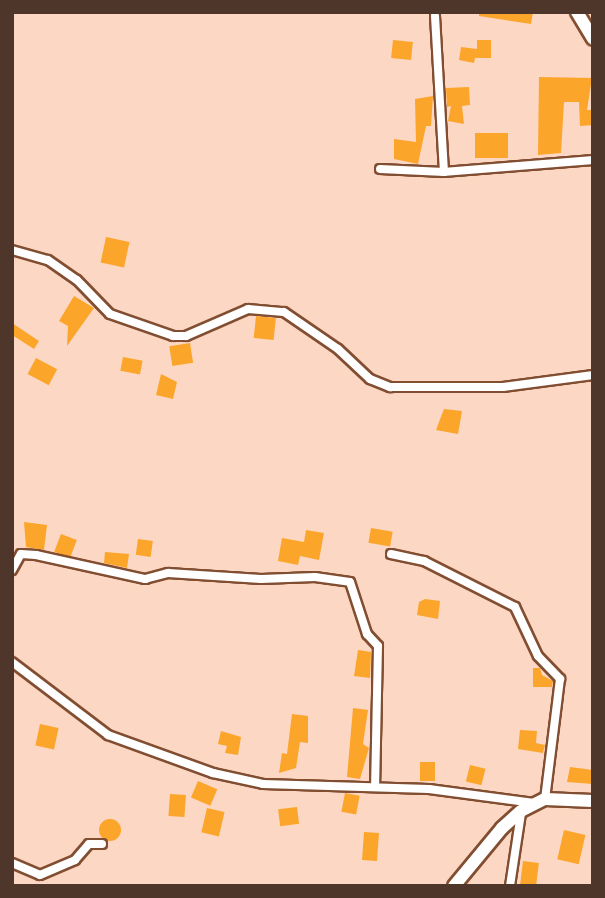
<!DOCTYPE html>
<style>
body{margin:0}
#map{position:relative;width:605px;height:898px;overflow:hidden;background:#fcd7c3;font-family:Quicksand,sans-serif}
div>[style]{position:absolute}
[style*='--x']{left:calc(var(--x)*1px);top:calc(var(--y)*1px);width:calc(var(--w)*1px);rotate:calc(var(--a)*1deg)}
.building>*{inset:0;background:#fca52b;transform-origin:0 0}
.round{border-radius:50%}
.roads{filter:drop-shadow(2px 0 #824e31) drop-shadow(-2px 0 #824e31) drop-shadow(0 2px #824e31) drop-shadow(0 -2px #824e31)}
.street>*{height:8px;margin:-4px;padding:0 4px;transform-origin:4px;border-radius:4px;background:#fff}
.secondary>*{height:12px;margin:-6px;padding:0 6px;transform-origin:6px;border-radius:6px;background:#fff}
span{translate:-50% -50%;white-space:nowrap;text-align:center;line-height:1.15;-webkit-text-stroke:5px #fcd7c3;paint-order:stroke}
.frame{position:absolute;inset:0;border:14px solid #4f362a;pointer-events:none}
</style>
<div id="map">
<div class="building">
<i style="clip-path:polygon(479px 12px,533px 12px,531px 24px,479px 16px)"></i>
<i style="left:393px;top:40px;width:20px;height:18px;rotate:6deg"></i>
<i style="clip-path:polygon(477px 40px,491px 40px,491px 58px,475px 58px,474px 63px,459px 60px,461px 47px,477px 49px)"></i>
<i style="clip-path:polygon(539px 77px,592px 78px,587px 110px,593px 110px,593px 125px,580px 126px,579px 102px,564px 102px,561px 153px,538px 155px)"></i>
<i style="clip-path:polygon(469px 87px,470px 105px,462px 106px,464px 124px,448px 121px,451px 106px,447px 107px,446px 88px)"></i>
<i style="clip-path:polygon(433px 96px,431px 126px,426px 126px,418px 164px,394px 159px,394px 139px,416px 142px,415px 99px)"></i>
<i style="left:475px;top:133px;width:33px;height:25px"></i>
<i style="left:106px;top:237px;width:24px;height:26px;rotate:12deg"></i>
<i style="clip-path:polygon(74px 296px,94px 308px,67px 346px,68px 326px,59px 321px)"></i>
<i style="left:256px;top:316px;width:20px;height:22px;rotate:6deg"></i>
<i style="clip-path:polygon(12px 323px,39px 341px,34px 349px,12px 335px)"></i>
<i style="left:190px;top:343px;width:20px;height:21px;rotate:81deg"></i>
<i style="left:123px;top:357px;width:20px;height:14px;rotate:11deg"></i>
<i style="left:36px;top:358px;width:24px;height:18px;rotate:28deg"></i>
<i style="clip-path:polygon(161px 374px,177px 382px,173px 399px,156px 395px)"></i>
<i style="clip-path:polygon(444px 409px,462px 411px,458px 434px,436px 430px)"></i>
<i style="clip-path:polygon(24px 522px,47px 525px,44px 550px,26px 547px)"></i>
<i style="left:371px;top:528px;width:22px;height:15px;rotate:10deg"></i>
<i style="clip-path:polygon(306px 530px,324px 533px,319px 560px,300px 556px,298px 565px,278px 561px,282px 538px,304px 542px)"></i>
<i style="left:61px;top:534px;width:17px;height:19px;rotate:21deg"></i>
<i style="left:138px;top:539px;width:15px;height:16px;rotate:8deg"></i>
<i style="clip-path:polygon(105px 552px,129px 554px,127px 568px,104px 563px)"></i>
<i style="clip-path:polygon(425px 599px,440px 601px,438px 619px,417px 615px,419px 602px)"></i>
<i style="clip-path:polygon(358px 650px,371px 652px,370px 678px,354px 676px)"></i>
<i style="clip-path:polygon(533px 668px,540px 668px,542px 675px,553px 681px,552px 687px,533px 687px)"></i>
<i style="clip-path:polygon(353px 708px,368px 710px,363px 744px,369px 748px,360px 779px,347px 777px)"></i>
<i style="clip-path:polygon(292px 714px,308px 716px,308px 743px,300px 742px,296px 768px,279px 773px,282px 753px,287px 754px)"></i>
<i style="left:40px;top:724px;width:19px;height:22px;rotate:12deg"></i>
<i style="clip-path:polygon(520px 730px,537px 731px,536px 743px,545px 745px,543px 753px,518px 749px)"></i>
<i style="clip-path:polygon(221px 731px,241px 737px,238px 755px,225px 753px,227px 746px,218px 744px)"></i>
<i style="left:420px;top:762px;width:15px;height:19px"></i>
<i style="left:470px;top:765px;width:16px;height:17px;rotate:14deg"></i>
<i style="clip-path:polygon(570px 767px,593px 770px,593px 784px,567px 782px)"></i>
<i style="left:198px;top:781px;width:21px;height:18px;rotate:23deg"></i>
<i style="left:345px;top:793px;width:15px;height:19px;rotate:11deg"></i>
<i style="left:170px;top:794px;width:16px;height:22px;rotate:4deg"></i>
<i style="left:297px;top:807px;width:17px;height:19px;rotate:83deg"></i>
<i style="left:207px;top:808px;width:18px;height:25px;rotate:13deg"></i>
<i class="round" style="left:99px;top:819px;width:22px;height:22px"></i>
<i style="left:564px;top:830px;width:22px;height:30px;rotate:13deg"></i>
<i style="left:364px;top:832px;width:15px;height:28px;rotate:4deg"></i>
<i style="left:523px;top:861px;width:16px;height:25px;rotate:7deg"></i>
</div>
<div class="roads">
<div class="street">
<i style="--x:435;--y:16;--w:156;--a:86.7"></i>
<i style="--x:380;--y:169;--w:64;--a:2.7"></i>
<i style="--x:444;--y:172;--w:149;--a:-4.6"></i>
<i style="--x:12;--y:250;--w:37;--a:16"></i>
<i style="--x:48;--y:260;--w:35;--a:35"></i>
<i style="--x:77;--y:280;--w:47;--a:45.9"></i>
<i style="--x:110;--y:314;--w:67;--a:19.2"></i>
<i style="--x:173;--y:336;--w:13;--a:0"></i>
<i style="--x:186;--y:336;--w:68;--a:-23.5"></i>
<i style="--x:248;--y:309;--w:36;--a:5"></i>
<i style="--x:284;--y:312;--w:65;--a:34.4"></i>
<i style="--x:338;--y:349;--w:44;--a:43.2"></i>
<i style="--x:370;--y:379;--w:22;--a:22"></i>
<i style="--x:390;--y:387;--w:113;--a:0"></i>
<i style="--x:503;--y:387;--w:91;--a:-7.6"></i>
<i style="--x:391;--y:554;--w:34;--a:12"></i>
<i style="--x:424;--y:561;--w:102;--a:26.8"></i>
<i style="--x:515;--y:607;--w:54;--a:64.9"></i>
<i style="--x:538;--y:656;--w:32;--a:46"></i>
<i style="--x:560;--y:679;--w:121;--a:97.1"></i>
<i style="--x:12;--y:570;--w:18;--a:-61"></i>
<i style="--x:21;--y:554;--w:15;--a:4"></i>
<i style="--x:36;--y:555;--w:112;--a:12.4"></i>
<i style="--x:145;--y:579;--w:24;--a:-15"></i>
<i style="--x:168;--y:573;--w:93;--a:3.7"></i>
<i style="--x:261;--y:579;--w:54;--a:-2.1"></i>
<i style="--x:315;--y:577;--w:35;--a:8"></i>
<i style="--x:350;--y:582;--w:55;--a:71.9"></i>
<i style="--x:367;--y:634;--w:16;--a:47"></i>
<i style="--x:378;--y:646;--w:141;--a:91.2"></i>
<i style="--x:12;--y:662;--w:121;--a:37.2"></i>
<i style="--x:108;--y:735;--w:112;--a:19.9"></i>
<i style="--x:213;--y:773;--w:51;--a:12.4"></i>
<i style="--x:263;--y:784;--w:166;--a:1.7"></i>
<i style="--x:429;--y:789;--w:106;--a:7.6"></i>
<i style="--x:12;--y:863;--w:30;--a:23"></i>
<i style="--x:40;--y:875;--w:38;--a:-23"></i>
<i style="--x:75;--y:860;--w:21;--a:-49"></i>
<i style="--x:89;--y:844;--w:13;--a:0"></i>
<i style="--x:510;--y:886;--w:74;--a:-81.4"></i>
</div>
<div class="secondary">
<i style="--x:577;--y:12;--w:31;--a:59"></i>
<i style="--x:454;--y:886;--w:75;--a:-50.4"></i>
<i style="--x:502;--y:828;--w:25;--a:-42"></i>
<i style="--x:521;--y:811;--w:27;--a:-27"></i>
<i style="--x:545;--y:799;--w:48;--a:2.4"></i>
</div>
</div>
<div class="frame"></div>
</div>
